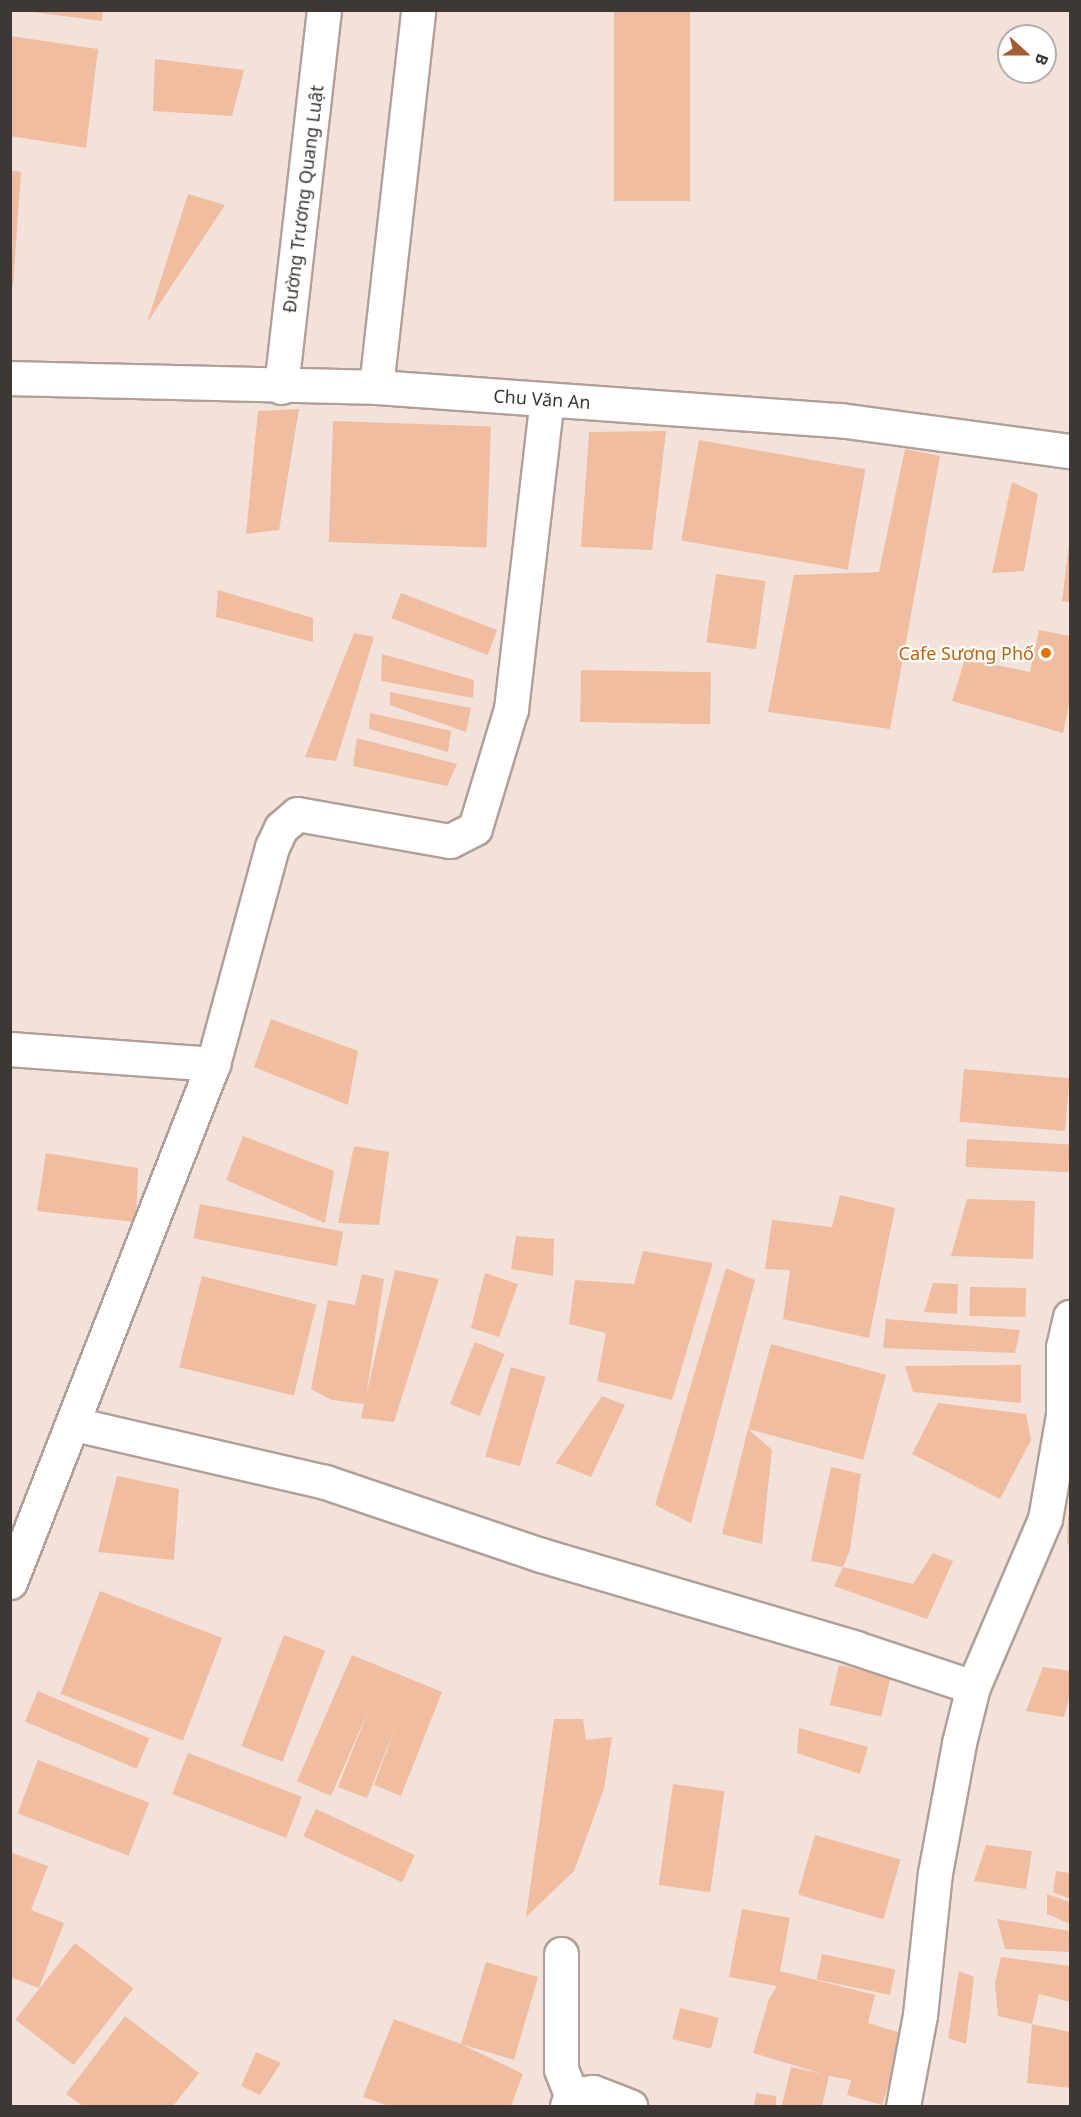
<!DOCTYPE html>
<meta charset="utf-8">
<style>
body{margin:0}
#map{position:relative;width:1081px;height:2117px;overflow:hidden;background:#f3e2d9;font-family:"Noto Sans",sans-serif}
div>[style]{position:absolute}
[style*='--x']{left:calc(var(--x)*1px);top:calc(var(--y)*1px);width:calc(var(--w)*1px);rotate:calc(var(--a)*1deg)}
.building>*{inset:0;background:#f0bda0;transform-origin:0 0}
.roads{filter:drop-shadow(2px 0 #b0a098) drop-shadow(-2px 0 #b0a098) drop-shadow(0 2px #b0a098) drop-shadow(0 -2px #b0a098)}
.minor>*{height:33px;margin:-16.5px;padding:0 16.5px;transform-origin:16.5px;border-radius:16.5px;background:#fff}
.tertiary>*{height:33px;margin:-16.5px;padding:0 16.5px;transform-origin:16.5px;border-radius:16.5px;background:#fff}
.dots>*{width:16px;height:16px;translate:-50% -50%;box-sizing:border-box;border:3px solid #fff;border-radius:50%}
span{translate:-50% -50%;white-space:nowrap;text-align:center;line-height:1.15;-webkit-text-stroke:4.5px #fff;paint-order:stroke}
.street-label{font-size:18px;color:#3e3834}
.food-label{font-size:18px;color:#c56008}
.right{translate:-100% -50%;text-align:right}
.frame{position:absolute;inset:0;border:12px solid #3e3834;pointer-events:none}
.north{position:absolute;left:997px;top:24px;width:60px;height:60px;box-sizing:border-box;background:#fff;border:2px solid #b2afae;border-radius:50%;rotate:111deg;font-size:16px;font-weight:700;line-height:24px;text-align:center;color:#3e3834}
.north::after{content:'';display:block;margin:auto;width:21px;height:27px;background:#a25d30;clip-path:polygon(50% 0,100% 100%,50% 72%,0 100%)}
</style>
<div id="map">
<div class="building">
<i style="clip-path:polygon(17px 10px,103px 10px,102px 21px)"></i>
<i style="left:614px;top:10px;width:76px;height:191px"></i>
<i style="clip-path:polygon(10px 36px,98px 49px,86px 148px,10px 136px)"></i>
<i style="clip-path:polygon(155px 59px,244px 70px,232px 116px,153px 111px)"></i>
<i style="clip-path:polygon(10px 170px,21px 172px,13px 286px,10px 286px)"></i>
<i style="clip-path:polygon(188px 194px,225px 205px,149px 320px,148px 320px)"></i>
<i style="clip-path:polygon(299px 409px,279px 530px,246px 534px,258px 411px)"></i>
<i style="left:333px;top:421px;width:158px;height:121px;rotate:2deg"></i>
<i style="clip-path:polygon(666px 431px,652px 550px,581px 547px,589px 432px)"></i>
<i style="left:699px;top:440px;width:169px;height:102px;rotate:10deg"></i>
<i style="clip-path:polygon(905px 449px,940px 456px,890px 729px,768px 712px,794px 575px,879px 572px)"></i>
<i style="clip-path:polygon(1012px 482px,1038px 494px,1024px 571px,992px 573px)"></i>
<i style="clip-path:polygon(1069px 545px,1070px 545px,1070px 602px,1062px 601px)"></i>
<i style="left:716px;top:574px;width:50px;height:69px;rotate:8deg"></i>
<i style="clip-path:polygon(218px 590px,313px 618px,313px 642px,216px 617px)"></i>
<i style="left:401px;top:593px;width:103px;height:27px;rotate:21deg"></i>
<i style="clip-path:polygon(1039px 630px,1070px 636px,1070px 700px,1063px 733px,952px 701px,965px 659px,1030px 672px)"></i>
<i style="clip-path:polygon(354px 633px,374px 637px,336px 761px,305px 757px)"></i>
<i style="clip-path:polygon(382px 654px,474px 680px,473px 698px,381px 681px)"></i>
<i style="left:581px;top:670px;width:130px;height:52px;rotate:1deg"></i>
<i style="clip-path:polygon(390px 692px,471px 708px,466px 732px,390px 705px)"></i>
<i style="clip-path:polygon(370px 713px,451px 731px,448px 752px,369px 729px)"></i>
<i style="clip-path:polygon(357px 738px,457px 764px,447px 786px,353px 766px)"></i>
<i style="clip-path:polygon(271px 1019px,358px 1051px,348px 1105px,254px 1067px)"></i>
<i style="left:964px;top:1069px;width:106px;height:53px;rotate:5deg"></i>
<i style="clip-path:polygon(243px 1136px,334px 1171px,325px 1223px,226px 1180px)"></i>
<i style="left:967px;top:1139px;width:103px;height:28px;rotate:3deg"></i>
<i style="clip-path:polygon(354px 1146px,389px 1152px,379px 1225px,338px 1223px)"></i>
<i style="clip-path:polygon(46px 1153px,138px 1168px,136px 1222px,37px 1211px)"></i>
<i style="clip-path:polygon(840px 1195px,895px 1208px,869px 1338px,783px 1319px,790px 1270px,765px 1269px,772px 1220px,832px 1227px)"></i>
<i style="clip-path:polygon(967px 1199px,1035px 1201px,1033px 1259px,951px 1256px)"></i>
<i style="left:200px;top:1204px;width:146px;height:35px;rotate:11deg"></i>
<i style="clip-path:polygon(516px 1236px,554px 1239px,553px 1276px,511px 1269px)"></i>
<i style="clip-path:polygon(643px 1251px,713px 1263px,672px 1400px,597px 1381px,606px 1333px,569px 1324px,575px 1280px,634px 1284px)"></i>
<i style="clip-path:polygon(726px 1268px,755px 1280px,691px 1523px,655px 1505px)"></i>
<i style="clip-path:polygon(395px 1270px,439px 1279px,394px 1422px,361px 1418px,364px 1404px,332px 1400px,311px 1389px,328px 1300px,355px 1305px,362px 1274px,384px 1279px,366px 1396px)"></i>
<i style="clip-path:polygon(485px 1273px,518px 1284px,499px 1337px,471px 1328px)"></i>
<i style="left:202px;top:1276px;width:118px;height:94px;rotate:14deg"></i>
<i style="clip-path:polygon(933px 1283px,958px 1284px,957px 1314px,924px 1312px)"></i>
<i style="left:970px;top:1287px;width:56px;height:29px;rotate:1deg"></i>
<i style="clip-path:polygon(886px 1319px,1020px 1330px,1015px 1353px,883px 1348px)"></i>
<i style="left:475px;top:1342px;width:32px;height:67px;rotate:22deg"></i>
<i style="left:771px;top:1344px;width:119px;height:88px;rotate:15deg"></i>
<i style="clip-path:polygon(1021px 1365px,1021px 1403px,913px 1392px,905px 1366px)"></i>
<i style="left:511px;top:1367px;width:36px;height:93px;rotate:16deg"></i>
<i style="clip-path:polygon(602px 1396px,625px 1405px,591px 1477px,556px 1463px)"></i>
<i style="clip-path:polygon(938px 1403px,1026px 1414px,1031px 1440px,1000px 1499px,912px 1454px)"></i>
<i style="clip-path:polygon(748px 1429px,772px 1450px,762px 1544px,722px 1534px)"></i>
<i style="clip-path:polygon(831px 1467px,861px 1474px,850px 1550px,843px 1567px,811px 1561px)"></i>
<i style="clip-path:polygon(117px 1476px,179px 1489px,174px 1560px,98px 1552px)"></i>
<i style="clip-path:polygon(1068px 1515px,1070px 1516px,1070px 1545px,1067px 1544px)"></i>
<i style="clip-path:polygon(933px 1553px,953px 1561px,927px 1619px,834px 1586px,843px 1567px,913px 1584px)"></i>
<i style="left:100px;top:1591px;width:131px;height:110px;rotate:21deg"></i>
<i style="left:284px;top:1635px;width:44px;height:119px;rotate:21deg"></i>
<i style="clip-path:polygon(352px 1655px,442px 1692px,401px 1796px,374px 1785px,396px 1726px,367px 1798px,338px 1787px,369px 1709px,331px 1796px,297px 1781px)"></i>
<i style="left:839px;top:1665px;width:53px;height:41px;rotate:13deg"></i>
<i style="clip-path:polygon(1043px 1667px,1070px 1671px,1070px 1695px,1064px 1717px,1026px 1711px)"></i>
<i style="left:38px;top:1691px;width:121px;height:33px;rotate:23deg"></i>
<i style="clip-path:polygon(554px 1719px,583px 1719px,586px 1740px,612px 1737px,604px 1789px,574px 1871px,526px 1917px)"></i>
<i style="clip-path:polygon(799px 1728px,868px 1747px,860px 1774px,797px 1753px)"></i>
<i style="left:188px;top:1753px;width:122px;height:44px;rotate:21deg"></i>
<i style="left:38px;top:1760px;width:119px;height:57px;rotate:21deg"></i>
<i style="left:673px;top:1784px;width:52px;height:102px;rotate:8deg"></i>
<i style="left:316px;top:1809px;width:109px;height:30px;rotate:25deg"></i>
<i style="left:815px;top:1835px;width:89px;height:62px;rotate:16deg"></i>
<i style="clip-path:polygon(986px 1845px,1032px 1851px,1026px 1889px,974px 1881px)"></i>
<i style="clip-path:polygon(10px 1852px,48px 1866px,31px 1910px,64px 1923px,39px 1988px,10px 1977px)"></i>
<i style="clip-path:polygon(1056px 1871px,1070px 1873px,1070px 1899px,1053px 1892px)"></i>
<i style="clip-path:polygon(1047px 1894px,1070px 1902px,1070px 1924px,1047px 1914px)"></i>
<i style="clip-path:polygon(742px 1909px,790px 1918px,780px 1971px,875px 1995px,868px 2023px,904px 2034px,882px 2105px,847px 2095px,851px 2080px,829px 2076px,822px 2106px,782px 2105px,791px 2067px,823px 2074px,753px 2053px,769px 1999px,777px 1986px,729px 1977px)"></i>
<i style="clip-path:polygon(997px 1919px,1070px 1931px,1070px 1952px,1005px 1949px)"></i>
<i style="left:75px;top:1943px;width:74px;height:97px;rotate:38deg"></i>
<i style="left:822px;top:1954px;width:75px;height:26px;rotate:12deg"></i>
<i style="clip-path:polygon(1001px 1957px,1070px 1966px,1070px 2002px,1039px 1994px,1032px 2024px,1070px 2032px,1070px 2088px,1027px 2083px,1032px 2024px,998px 2016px,995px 1983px)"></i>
<i style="clip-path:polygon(486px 1962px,538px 1977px,514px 2060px,461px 2044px,523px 2074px,511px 2106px,389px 2106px,363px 2097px,394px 2019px,461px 2044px)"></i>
<i style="clip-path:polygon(959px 1971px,974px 1977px,966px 2044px,948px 2038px)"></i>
<i style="left:680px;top:2008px;width:40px;height:32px;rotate:14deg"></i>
<i style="clip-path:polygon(125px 2016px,199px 2073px,173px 2106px,83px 2106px,66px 2094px)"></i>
<i style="clip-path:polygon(256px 2052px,281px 2063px,260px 2095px,241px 2086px)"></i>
<i style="clip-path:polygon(756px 2093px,776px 2096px,776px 2106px,754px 2106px)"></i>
</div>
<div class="roads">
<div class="minor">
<i style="--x:10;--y:1049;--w:204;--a:4.2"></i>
<i style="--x:74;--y:1424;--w:258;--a:13"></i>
<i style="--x:325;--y:1482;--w:228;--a:18.7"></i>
<i style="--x:541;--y:1555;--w:328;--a:16.4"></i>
<i style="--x:856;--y:1648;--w:123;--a:18.4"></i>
<i style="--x:10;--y:1582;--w:556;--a:-68.6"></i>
<i style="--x:213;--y:1064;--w:225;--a:-74.8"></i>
<i style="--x:272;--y:847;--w:21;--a:-65"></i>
<i style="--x:281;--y:828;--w:21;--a:-41"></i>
<i style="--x:297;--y:814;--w:155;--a:10"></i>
<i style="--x:450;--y:841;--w:28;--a:-27"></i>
<i style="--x:475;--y:828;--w:124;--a:-73.2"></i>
<i style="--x:511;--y:709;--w:311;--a:-83.4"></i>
<i style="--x:561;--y:1954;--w:115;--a:90"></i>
<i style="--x:561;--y:2069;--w:28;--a:69"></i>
<i style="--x:567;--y:2106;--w:12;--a:-70"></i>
<i style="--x:571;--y:2095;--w:22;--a:-8"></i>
<i style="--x:593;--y:2092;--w:40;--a:21"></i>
<i style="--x:903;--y:2106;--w:93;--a:-79.4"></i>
<i style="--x:920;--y:2015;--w:143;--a:-84"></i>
<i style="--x:935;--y:1873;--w:132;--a:-79.5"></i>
<i style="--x:959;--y:1743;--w:58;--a:-76"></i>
<i style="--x:973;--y:1687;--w:183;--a:-66.8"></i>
<i style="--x:1045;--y:1519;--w:106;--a:-80.2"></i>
<i style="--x:1063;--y:1415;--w:68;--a:-90"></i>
<i style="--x:1063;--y:1347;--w:31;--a:-77"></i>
</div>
<div class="tertiary">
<i style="--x:10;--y:378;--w:366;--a:1.4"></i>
<i style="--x:376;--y:387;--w:465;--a:4.1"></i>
<i style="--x:840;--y:420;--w:232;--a:7.7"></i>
<i style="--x:281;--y:387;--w:379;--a:-83.5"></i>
<i style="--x:376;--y:387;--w:379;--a:-83.6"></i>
</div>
</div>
<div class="dots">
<i style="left:1046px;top:653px;background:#e8710a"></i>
</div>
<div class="street-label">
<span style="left:303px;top:199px;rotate:-83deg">Đường Trương Quang Luật</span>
<span style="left:542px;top:399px;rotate:4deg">Chu Văn An</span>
</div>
<div class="food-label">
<span class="right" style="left:1034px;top:653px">Cafe Sương Phố</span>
</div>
<div class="frame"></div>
<div class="north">B</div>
</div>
